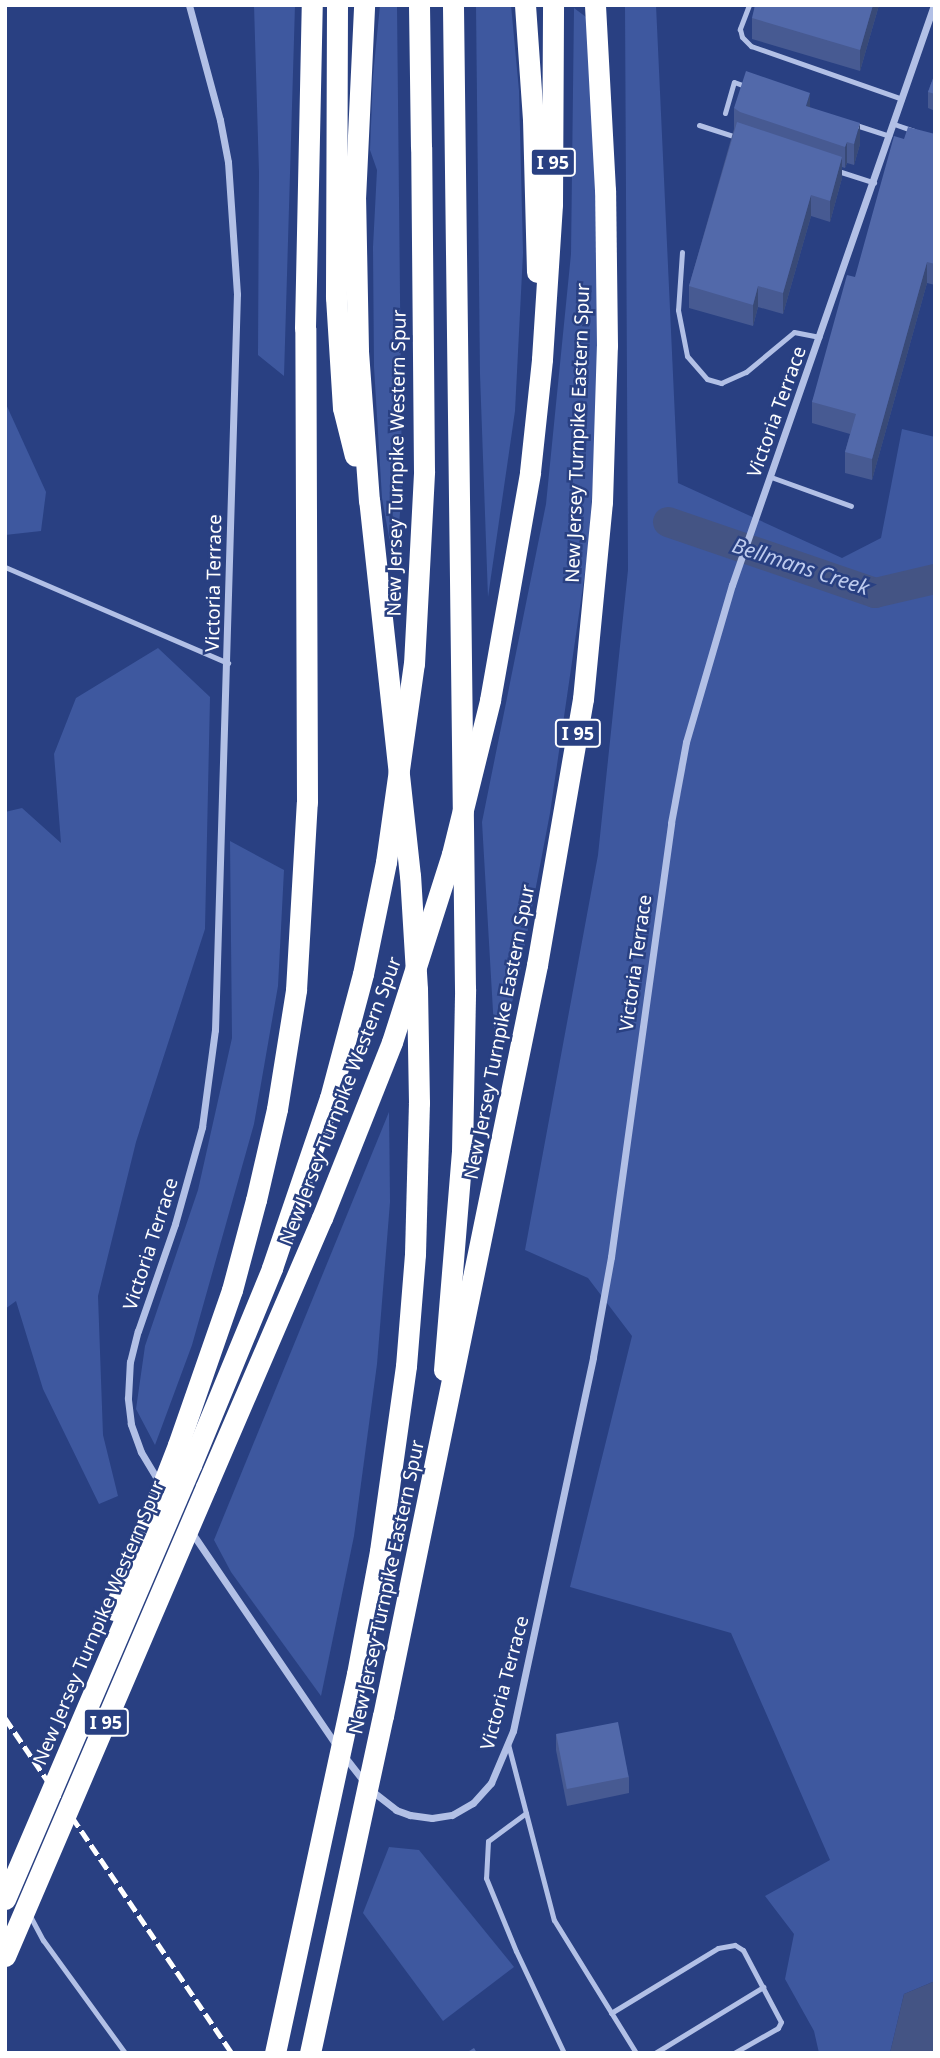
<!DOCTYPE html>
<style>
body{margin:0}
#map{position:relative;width:940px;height:2058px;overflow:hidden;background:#294082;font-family:"Noto Sans",sans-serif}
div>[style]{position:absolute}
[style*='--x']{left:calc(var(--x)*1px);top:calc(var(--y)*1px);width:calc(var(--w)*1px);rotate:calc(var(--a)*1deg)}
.green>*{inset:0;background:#3e589f}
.water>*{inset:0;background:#445484}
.river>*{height:30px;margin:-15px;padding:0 15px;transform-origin:15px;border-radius:15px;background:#445484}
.service>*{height:5px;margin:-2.5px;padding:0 2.5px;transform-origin:2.5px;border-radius:2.5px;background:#b2c0e6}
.minor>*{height:7px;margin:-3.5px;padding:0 3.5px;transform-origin:3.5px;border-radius:3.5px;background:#b2c0e6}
.motorway>*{height:21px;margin:-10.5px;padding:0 10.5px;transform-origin:10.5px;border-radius:10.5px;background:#fff}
.rail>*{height:5px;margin-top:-2.5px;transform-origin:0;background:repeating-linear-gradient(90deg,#fff 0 12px,transparent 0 17px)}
.motorway-bridge>*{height:21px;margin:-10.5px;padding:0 10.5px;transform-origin:10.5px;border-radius:10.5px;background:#fff}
.wall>*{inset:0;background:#475a92}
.shaded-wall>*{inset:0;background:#394a77}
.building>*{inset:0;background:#5269aa;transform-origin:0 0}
span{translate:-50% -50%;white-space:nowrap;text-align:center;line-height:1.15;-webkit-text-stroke:5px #294082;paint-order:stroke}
.shield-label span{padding:2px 5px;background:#294082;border:2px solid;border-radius:5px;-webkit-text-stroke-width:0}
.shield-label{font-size:18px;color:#fff;font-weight:700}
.street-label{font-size:19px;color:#fff}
.water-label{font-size:21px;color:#becbee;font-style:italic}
.frame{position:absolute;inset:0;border:7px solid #fff;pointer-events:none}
</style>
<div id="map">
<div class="green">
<i style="clip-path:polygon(254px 5px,295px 5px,284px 376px,258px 355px,259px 173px)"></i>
<i style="clip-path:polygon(380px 5px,397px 5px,402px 490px,395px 570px,382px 498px,374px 367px,373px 247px,377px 170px,370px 150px,373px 76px)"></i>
<i style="clip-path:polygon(476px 5px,511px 5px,519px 91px,523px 253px,515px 411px,488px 597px,480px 374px)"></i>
<i style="clip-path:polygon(625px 5px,656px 5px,678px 483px,842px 558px,881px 538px,902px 429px,935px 437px,935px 1981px,904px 1994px,890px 2053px,819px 2053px,814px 2031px,785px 1979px,794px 1934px,765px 1896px,830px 1860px,731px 1633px,570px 1587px,632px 1336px,588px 1278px,525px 1250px,598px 855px,628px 570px)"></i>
<i style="clip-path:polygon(574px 8px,586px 17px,607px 249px,589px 545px,550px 813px,519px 976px,496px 1063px,482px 822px,546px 504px,571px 254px)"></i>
<i style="clip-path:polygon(5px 402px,46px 492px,41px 531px,5px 535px)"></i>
<i style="clip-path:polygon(158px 648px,210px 697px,205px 929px,136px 1142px,98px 1296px,103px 1435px,118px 1496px,99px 1504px,43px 1389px,16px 1301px,5px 1309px,5px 812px,22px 808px,61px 843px,54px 754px,76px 698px)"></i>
<i style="clip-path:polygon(230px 841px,284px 870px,278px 986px,254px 1124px,192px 1345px,155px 1445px,136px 1409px,145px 1346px,198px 1190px,232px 1038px)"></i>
<i style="clip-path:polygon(389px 1112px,390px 1202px,377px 1364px,354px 1536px,321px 1696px,231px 1572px,214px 1540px)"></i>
<i style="clip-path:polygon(389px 1847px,419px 1850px,514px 1967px,443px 2021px,363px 1913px)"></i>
</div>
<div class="water">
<i style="clip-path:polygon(935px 1981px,935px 2053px,890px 2053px,904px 1994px)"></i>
</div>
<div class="river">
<i style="--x:668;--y:522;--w:219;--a:18.9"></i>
<i style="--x:875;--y:593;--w:62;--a:-13.1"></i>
</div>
<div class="service">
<i style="--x:749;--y:5;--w:26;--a:111"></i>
<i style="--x:740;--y:29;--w:8;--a:76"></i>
<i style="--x:742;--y:37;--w:13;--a:45"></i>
<i style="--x:751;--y:46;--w:160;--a:19.3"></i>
<i style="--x:725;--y:113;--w:32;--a:-74"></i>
<i style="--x:734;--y:82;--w:15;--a:20"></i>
<i style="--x:894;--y:124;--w:21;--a:19"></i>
<i style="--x:699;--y:125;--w:42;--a:18"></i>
<i style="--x:856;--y:125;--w:35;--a:18"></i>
<i style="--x:838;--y:171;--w:38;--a:18"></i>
<i style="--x:682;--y:252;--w:58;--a:93.9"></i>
<i style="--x:678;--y:310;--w:47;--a:78.9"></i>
<i style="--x:687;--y:356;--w:30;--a:49"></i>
<i style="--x:707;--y:379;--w:15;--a:16"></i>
<i style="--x:721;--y:383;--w:27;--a:-24"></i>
<i style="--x:746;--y:372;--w:62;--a:-39.8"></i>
<i style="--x:794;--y:332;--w:26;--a:11"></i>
<i style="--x:771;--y:477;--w:85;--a:19.9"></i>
<i style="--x:5;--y:567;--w:243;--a:23.3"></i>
<i style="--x:508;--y:1744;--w:182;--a:75.4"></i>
<i style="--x:554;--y:1920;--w:156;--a:58.3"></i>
<i style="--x:526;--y:1813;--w:47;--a:143.6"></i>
<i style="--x:488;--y:1841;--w:37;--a:93"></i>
<i style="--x:486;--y:1878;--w:79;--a:67.7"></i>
<i style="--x:516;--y:1951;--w:113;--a:64.8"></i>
<i style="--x:29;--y:1914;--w:30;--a:62"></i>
<i style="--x:43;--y:1940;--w:140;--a:54"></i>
<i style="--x:611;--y:2013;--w:125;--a:-31.3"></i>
<i style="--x:718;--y:1948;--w:17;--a:-10"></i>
<i style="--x:735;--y:1945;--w:9;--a:32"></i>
<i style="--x:743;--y:1950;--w:81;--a:62.2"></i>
<i style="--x:781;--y:2022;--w:7;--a:117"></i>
<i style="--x:778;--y:2028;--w:51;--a:150.4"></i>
<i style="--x:655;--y:2053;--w:127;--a:-31.4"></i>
</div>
<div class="minor">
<i style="--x:159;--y:1482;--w:35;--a:-121"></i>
<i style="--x:141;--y:1452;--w:30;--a:-110"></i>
<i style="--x:131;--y:1424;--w:26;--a:-97"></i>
<i style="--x:128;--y:1398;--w:36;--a:-87"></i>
<i style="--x:130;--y:1362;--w:32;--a:-76"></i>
<i style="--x:138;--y:1331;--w:113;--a:-70.9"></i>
<i style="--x:175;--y:1224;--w:101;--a:-74.4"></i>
<i style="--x:202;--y:1127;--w:98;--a:-82.4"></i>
<i style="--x:215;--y:1030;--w:736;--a:-88.29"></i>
<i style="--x:237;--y:294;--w:132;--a:-93.9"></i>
<i style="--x:228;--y:162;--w:43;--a:-100.8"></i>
<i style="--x:220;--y:120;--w:119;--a:-105.1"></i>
<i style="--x:190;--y:1530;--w:261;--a:55.8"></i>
<i style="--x:344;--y:1756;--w:33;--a:52"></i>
<i style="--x:372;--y:1791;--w:31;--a:38"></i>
<i style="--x:396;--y:1810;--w:15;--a:20"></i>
<i style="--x:410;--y:1815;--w:22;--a:8"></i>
<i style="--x:432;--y:1818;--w:20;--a:-9"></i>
<i style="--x:452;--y:1815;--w:24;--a:-30"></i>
<i style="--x:473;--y:1803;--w:27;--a:-48"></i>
<i style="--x:491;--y:1783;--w:56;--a:-67.1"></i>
<i style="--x:513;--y:1731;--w:382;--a:-77.9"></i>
<i style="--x:593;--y:1357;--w:102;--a:-79.8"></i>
<i style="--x:611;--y:1257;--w:438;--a:-82.1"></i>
<i style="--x:671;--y:823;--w:82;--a:-79.5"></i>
<i style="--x:686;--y:742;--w:164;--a:-73.7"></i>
<i style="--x:732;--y:585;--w:614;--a:-70.8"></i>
</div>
<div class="motorway">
<i style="--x:337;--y:5;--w:292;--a:90.2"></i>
<i style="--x:336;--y:297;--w:111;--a:86.4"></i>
<i style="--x:343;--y:408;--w:49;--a:76"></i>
<i style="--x:419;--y:5;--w:142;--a:89.2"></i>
<i style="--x:525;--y:5;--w:114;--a:86"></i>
<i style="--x:533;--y:119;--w:153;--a:88.5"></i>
<i style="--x:530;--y:472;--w:114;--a:-83.9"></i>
<i style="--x:542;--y:359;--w:155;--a:-86.3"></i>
<i style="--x:552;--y:204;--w:199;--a:-89.7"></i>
<i style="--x:444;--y:1370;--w:219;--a:-85.3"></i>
<i style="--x:462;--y:1152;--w:163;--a:-88.9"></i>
<i style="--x:465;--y:989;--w:984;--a:-90.7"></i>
<i style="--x:178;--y:1445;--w:164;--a:-70.8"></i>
<i style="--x:232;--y:1290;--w:93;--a:-75.1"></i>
<i style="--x:256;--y:1200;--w:93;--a:-77"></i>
<i style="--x:277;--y:1109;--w:121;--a:-80.9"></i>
<i style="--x:296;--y:990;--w:188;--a:-86.7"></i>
<i style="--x:307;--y:802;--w:474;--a:-90.2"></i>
<i style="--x:305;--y:328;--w:323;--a:-88.8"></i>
<i style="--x:191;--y:1465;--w:213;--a:-67.6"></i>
<i style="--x:272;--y:1268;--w:180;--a:-71.2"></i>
<i style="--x:206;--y:1487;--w:293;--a:-66.7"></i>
<i style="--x:357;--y:1674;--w:125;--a:-79.4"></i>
<i style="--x:380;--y:1551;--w:187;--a:-82"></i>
<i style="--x:406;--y:1366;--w:112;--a:-85.4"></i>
<i style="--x:415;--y:1254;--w:151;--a:-88.5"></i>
<i style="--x:419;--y:1103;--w:114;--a:-91"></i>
<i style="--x:417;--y:989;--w:113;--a:-93.5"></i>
<i style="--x:410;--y:876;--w:377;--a:-96.2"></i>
<i style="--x:369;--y:501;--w:151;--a:-94.2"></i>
<i style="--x:358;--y:350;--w:151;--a:-91.1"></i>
<i style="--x:355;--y:199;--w:194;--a:-87.3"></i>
<i style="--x:383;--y:1716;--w:767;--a:-78.41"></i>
<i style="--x:537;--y:965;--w:270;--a:-80.2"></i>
<i style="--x:583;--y:699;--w:198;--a:-84.5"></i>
<i style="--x:602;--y:502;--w:156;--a:-88.2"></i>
<i style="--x:607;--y:346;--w:156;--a:-90.7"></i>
<i style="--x:605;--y:190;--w:185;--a:-93.1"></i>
</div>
<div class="rail">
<i style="--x:5;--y:1718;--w:405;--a:55.9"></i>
</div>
<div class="motorway-bridge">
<i style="--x:330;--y:1098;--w:128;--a:-75.1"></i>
<i style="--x:363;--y:974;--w:114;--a:-78.4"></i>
<i style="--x:386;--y:862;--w:200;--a:-82"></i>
<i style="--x:414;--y:664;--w:193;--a:-87"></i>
<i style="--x:424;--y:471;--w:324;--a:-90.5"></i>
<i style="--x:322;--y:1218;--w:189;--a:-68.3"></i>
<i style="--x:392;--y:1042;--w:197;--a:-72.3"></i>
<i style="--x:452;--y:854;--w:159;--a:-76.1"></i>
<i style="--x:490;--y:700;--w:231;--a:-80"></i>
<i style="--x:114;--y:1610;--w:177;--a:-68.8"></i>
<i style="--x:5;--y:1899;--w:472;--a:-66.8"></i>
<i style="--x:5;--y:1956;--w:510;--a:-66.8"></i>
<i style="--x:275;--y:2053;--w:388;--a:-77.8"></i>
<i style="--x:310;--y:2053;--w:345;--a:-77.8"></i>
</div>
<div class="wall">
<i style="clip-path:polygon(879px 5px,860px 71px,752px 39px,752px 18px)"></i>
<i style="clip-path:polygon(935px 73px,935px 111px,928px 108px,928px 92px)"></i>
<i style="clip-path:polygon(734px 108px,860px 144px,854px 165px,847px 163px,845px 168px,842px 167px,842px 178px,830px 222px,811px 216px,783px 314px,758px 307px,753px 326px,689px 308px,689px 286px,734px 129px)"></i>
<i style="clip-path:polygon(935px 134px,935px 285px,927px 283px,872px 480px,845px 473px,845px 452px,850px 434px,812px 423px,812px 402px,904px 139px)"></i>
<i style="clip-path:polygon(556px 1734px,629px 1777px,629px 1793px,567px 1806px,556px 1750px)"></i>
</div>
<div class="shaded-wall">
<i style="clip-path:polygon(873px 5px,879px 5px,860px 71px,860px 50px)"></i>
<i style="clip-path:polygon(810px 93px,810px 114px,806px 106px)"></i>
<i style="clip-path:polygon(860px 123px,860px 144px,854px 165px,854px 144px)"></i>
<i style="clip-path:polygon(847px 142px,847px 163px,845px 168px,845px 147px)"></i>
<i style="clip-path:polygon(842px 157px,842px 178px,830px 222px,830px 201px)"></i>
<i style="clip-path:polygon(811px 195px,811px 216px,783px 314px,783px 293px)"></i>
<i style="clip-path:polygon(927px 262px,927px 283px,872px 480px,872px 459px)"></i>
<i style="clip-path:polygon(758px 286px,758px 307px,753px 326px,753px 305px)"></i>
</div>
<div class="building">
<i style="clip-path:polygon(755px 5px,873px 5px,860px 50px,752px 18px)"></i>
<i style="clip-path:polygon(746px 71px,810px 93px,806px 106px,860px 123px,854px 144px,847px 142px,845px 147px,740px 112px,734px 108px)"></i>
<i style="clip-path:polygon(935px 73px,935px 94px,928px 92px)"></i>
<i style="clip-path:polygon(737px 122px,842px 157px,830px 201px,811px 195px,783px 293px,758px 286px,753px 305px,689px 286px)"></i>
<i style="clip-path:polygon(908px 127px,935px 134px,935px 264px,927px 262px,872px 459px,845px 452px,856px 414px,812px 402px,847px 275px,855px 277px,894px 136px,904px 139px)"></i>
<i style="left:618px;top:1722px;width:56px;height:63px;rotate:79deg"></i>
<i style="clip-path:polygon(474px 2048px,477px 2053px,466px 2053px)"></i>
</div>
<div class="shield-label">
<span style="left:553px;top:162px">I 95</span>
<span style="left:578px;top:733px">I 95</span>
<span style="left:106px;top:1722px">I 95</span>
</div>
<div class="street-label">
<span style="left:777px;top:412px;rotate:-70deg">Victoria Terrace</span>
<span style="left:578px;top:433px;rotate:-88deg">New Jersey Turnpike Eastern Spur</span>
<span style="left:397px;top:463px;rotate:-89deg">New Jersey Turnpike Western Spur</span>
<span style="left:214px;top:583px;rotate:-89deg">Victoria Terrace</span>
<span style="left:636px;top:963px;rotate:-82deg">Victoria Terrace</span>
<span style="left:500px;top:1032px;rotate:-79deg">New Jersey Turnpike Eastern Spur</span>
<span style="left:341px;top:1101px;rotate:-69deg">New Jersey Turnpike Western Spur</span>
<span style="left:151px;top:1244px;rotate:-72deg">Victoria Terrace</span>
<span style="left:387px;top:1587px;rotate:-78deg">New Jersey Turnpike Eastern Spur</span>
<span style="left:99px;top:1623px;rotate:-67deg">New Jersey Turnpike Western Spur</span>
<span style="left:505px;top:1683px;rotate:-75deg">Victoria Terrace</span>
</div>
<div class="water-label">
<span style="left:801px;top:566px;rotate:18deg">Bellmans Creek</span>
</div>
<div class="frame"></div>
</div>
